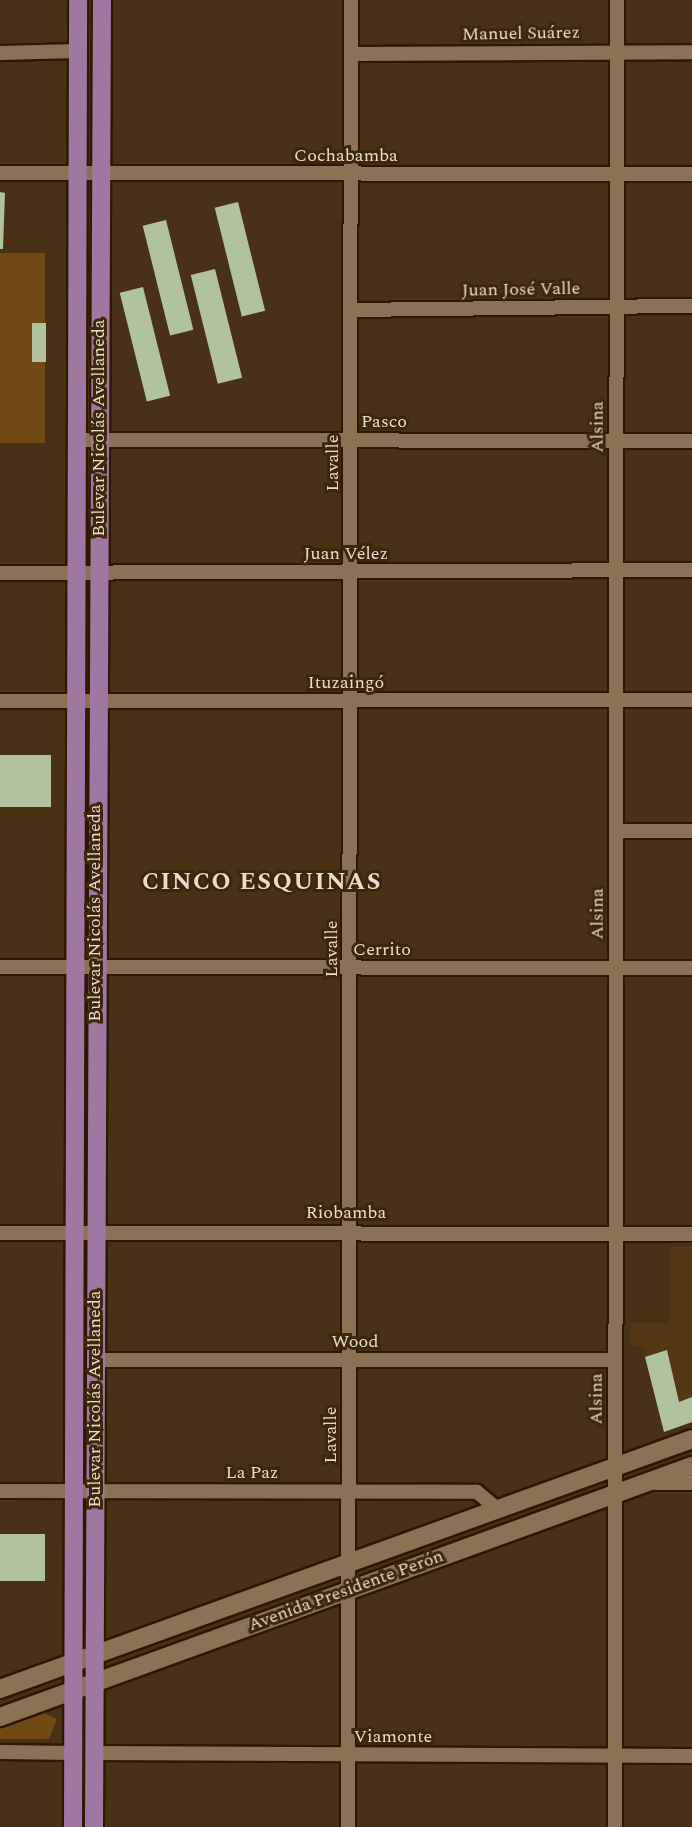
<!DOCTYPE html>
<meta charset="utf-8">
<style>
body{margin:0}
#map{position:relative;width:692px;height:1827px;overflow:hidden;background:#483115;font-family:Spectral,serif}
div>[style]{position:absolute}
[style*='--x']{left:calc(var(--x)*1px);top:calc(var(--y)*1px);width:calc(var(--w)*1px);rotate:calc(var(--a)*1deg)}
.built>*{inset:0;background:#543815}
.green>*{inset:0;background:#714915;transform-origin:0 0}
.building>*{inset:0;background:#b1c29e;transform-origin:0 0}
.roads{filter:drop-shadow(2px 0 #2e1800) drop-shadow(-2px 0 #2e1800) drop-shadow(0 2px #2e1800) drop-shadow(0 -2px #2e1800)}
.minor>*{height:14px;margin:-7px;padding:0 7px;transform-origin:7px;border-radius:7px;background:#8c7255}
.secondary>*{height:18px;margin:-9px;padding:0 9px;transform-origin:9px;border-radius:9px;background:#8c7255}
.primary>*{height:18px;margin:-9px;padding:0 9px;transform-origin:9px;border-radius:9px;background:#9f77a1}
span{translate:-50% -50%;white-space:nowrap;text-align:center;line-height:1.15;-webkit-text-stroke:6px #3d270a;paint-order:stroke}
.street-label{font-size:18px;color:#eadccc}
.district-label{font-size:24px;color:#eadccc;font-weight:700;letter-spacing:1.5px}
</style>
<div id="map">
<div class="built">
<i style="clip-path:polygon(670px 1247px,692px 1247px,692px 1422px,664px 1432px,644px 1346px,631px 1345px,631px 1323px,670px 1323px)"></i>
</div>
<div class="green">
<i style="left:0;top:253px;width:45px;height:190px"></i>
<i style="clip-path:polygon(44px 1713px,57px 1719px,49px 1739px,0 1739px,0 1729px)"></i>
</div>
<div class="building">
<i style="clip-path:polygon(0 192px,5px 193px,3px 249px,0 249px)"></i>
<i style="left:238px;top:202px;width:112px;height:24px;rotate:76deg"></i>
<i style="left:166px;top:220px;width:113px;height:24px;rotate:76deg"></i>
<i style="left:215px;top:269px;width:112px;height:25px;rotate:76deg"></i>
<i style="left:143px;top:287px;width:112px;height:24px;rotate:76deg"></i>
<i style="left:32px;top:323px;width:14px;height:39px"></i>
<i style="left:0;top:755px;width:51px;height:52px"></i>
<i style="clip-path:polygon(667px 1350px,679px 1402px,692px 1397px,692px 1422px,664px 1432px,645px 1357px)"></i>
<i style="left:0;top:1534px;width:45px;height:47px"></i>
</div>
<div class="roads">
<div class="minor">
<i style="--x:0;--y:53;--w:78;--a:-1.5"></i>
<i style="--x:351;--y:54;--w:341;--a:-0.3"></i>
<i style="--x:0;--y:173;--w:692;--a:0.08"></i>
<i style="--x:351;--y:310;--w:341;--a:-0.7"></i>
<i style="--x:75;--y:440;--w:617;--a:0.09"></i>
<i style="--x:0;--y:573;--w:692;--a:-0.25"></i>
<i style="--x:0;--y:701;--w:692;--a:-0.08"></i>
<i style="--x:616;--y:831;--w:76;--a:0"></i>
<i style="--x:0;--y:967;--w:692;--a:0.08"></i>
<i style="--x:0;--y:1233;--w:692;--a:0.08"></i>
<i style="--x:95;--y:1360;--w:520;--a:0"></i>
<i style="--x:656;--y:1483;--w:36;--a:0"></i>
<i style="--x:0;--y:1491;--w:477;--a:0.1"></i>
<i style="--x:477;--y:1492;--w:26;--a:40"></i>
<i style="--x:0;--y:1752;--w:73;--a:0.8"></i>
<i style="--x:93;--y:1753;--w:599;--a:0.29"></i>
<i style="--x:348;--y:1827;--w:1827;--a:-89.91"></i>
<i style="--x:615;--y:1827;--w:1827;--a:-89.94"></i>
</div>
<div class="secondary">
<i style="--x:0;--y:1689;--w:736;--a:-19.86"></i>
<i style="--x:0;--y:1717;--w:736;--a:-19.94"></i>
</div>
<div class="primary">
<i style="--x:73;--y:1827;--w:1827;--a:-89.84"></i>
<i style="--x:94;--y:1827;--w:1827;--a:-89.75"></i>
</div>
</div>
<div class="street-label">
<span style="left:521px;top:34px;rotate:-1deg">Manuel Suárez</span>
<span style="left:346px;top:156px">Cochabamba</span>
<span style="left:521px;top:290px;rotate:-1deg">Juan José Valle</span>
<span style="left:384px;top:422px">Pasco</span>
<span style="left:598px;top:427px;rotate:-90deg">Alsina</span>
<span style="left:99px;top:428px;rotate:-90deg">Bulevar Nicolás Avellaneda</span>
<span style="left:333px;top:463px;rotate:-90deg">Lavalle</span>
<span style="left:346px;top:554px">Juan Vélez</span>
<span style="left:346px;top:683px">Ituzaingó</span>
<span style="left:95px;top:913px;rotate:-90deg">Bulevar Nicolás Avellaneda</span>
<span style="left:598px;top:914px;rotate:-90deg">Alsina</span>
<span style="left:332px;top:949px;rotate:-90deg">Lavalle</span>
<span style="left:382px;top:950px">Cerrito</span>
<span style="left:346px;top:1213px">Riobamba</span>
<span style="left:355px;top:1342px">Wood</span>
<span style="left:95px;top:1399px;rotate:-90deg">Bulevar Nicolás Avellaneda</span>
<span style="left:597px;top:1399px;rotate:-90deg">Alsina</span>
<span style="left:331px;top:1435px;rotate:-90deg">Lavalle</span>
<span style="left:252px;top:1473px">La Paz</span>
<span style="left:346px;top:1591px;rotate:-20deg">Avenida Presidente Perón</span>
<span style="left:393px;top:1737px">Viamonte</span>
</div>
<div class="district-label">
<span style="left:262px;top:883px">CINCO ESQUINAS</span>
</div>
</div>
